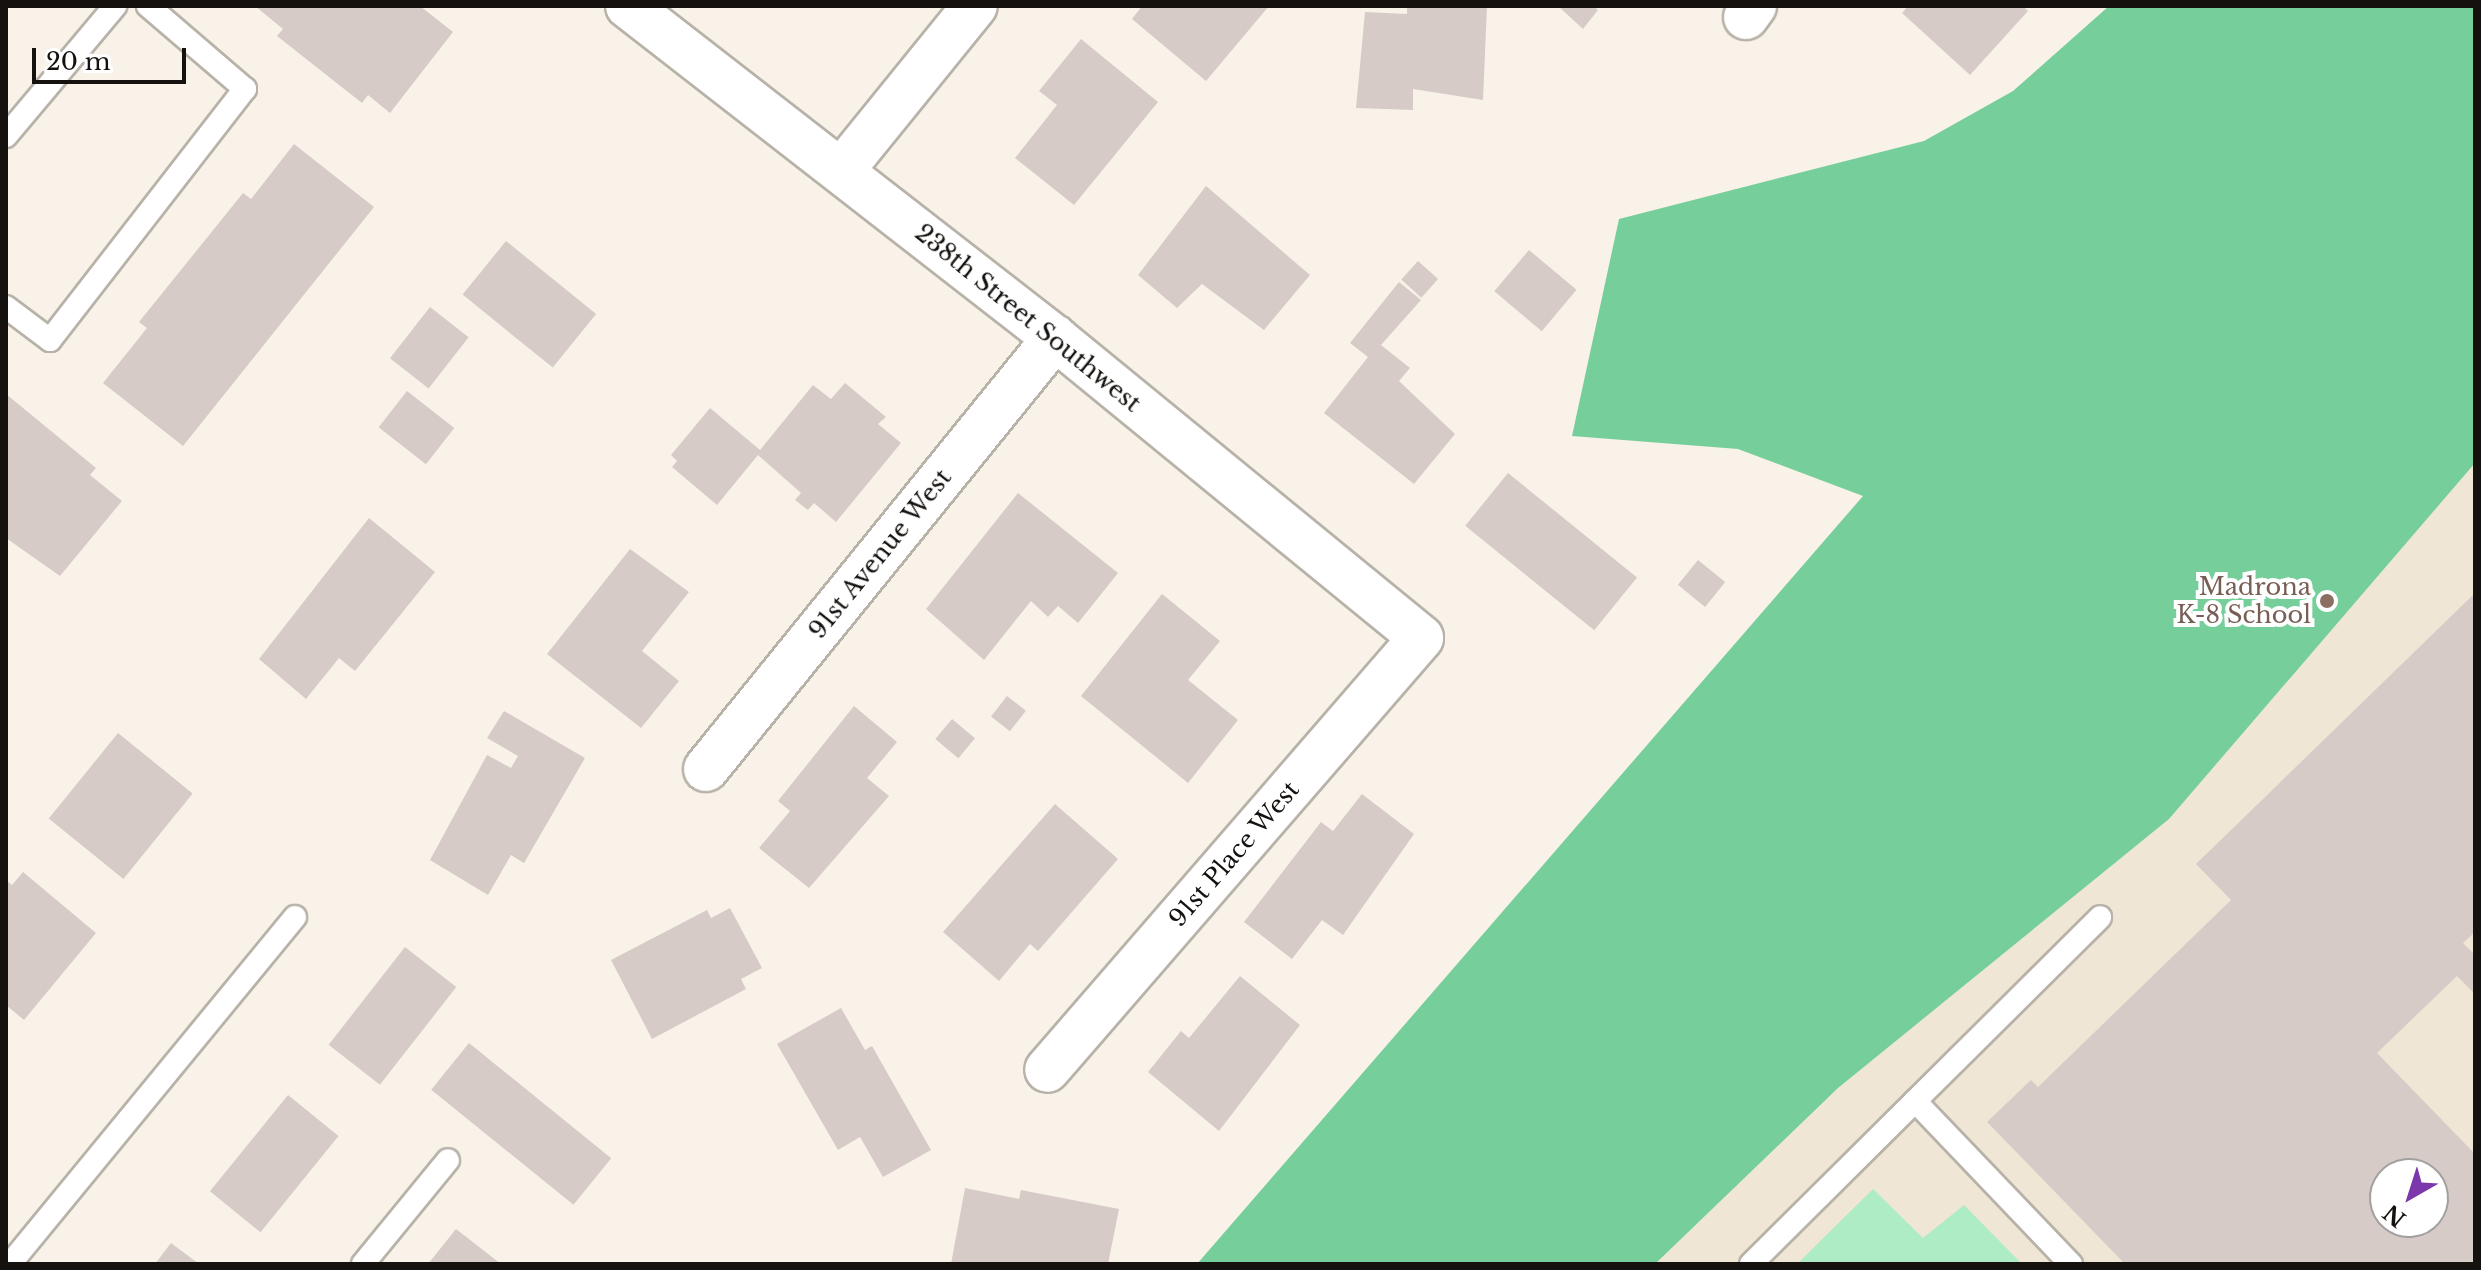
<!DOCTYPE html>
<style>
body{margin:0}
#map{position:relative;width:2481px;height:1270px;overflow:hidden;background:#f9f2e9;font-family:"Libre Baskerville",serif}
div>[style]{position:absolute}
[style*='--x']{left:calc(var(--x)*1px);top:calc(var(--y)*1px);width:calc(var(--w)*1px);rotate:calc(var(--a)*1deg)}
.built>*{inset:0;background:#f0e6d5}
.green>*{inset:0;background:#adecc5}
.forest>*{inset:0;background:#76cf9b}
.building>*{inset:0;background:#d7cbc7;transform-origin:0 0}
.roads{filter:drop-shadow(2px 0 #b8b2a9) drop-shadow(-2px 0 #b8b2a9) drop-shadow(0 2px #b8b2a9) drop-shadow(0 -2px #b8b2a9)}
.service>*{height:22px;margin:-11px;padding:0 11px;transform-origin:11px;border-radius:11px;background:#fff}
.minor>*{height:44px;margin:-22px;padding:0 22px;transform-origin:22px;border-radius:22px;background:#fff}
.dots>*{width:22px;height:22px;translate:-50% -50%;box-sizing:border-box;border:4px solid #fff;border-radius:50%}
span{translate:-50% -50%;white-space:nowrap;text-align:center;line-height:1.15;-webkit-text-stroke:8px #fff;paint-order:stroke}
.street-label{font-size:24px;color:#14110e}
.education-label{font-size:24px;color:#785e54}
.right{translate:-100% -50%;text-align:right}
.frame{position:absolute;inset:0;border:8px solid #14110e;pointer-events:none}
.north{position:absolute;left:2369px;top:1158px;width:80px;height:80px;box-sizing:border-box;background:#fff;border:2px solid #a1a09f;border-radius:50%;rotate:219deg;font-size:22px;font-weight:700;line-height:32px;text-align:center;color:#14110e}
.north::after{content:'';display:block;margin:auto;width:28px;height:36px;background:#7b37ab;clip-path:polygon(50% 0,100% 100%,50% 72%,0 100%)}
.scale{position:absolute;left:32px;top:48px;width:154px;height:36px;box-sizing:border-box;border:4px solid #14110e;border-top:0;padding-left:10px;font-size:24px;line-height:28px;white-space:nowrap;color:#14110e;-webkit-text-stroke:6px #fff;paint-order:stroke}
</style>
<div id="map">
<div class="built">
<i style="clip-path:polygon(evenodd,2475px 329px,2475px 1264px,1438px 1264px,2475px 329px,2385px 1174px,2433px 1174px,2433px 1222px,2385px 1222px,2385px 1174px)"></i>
</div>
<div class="green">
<i style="clip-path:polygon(1873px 1189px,1923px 1238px,1964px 1205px,2022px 1264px,1797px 1264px)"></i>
</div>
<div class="forest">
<i style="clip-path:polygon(2109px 6px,2475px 6px,2475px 463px,2169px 819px,1838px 1088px,1655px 1264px,1197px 1264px,1863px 496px,1738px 449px,1572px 436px,1619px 219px,1924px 141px,2013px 91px)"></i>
</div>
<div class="building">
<i style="clip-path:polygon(255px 6px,420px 6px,453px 32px,390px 113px,368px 95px,362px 103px,277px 36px,283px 29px)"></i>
<i style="clip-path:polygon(1142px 6px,1269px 6px,1206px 81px,1132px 19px)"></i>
<i style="clip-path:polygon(1407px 6px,1487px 6px,1483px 100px,1413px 89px,1413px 110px,1356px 108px,1365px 12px,1407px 14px)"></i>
<i style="clip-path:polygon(1558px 6px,1593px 6px,1598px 10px,1583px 29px)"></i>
<i style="clip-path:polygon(1908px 6px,2023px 6px,2028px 11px,1970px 75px,1902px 13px)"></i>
<i style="clip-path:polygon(1081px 39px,1158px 102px,1074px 205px,1015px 158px,1057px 105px,1039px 91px)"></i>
<i style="clip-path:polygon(294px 144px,374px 207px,183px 446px,103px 383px,147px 328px,139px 322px,243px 193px,251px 199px)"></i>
<i style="clip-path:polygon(1206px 186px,1310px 275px,1264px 330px,1202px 284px,1177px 308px,1138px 275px)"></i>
<i style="left:506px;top:241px;width:116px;height:69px;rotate:39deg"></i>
<i style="left:1529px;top:250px;width:62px;height:54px;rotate:40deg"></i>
<i style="left:1418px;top:261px;width:27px;height:25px;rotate:42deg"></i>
<i style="clip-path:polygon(1399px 282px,1421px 300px,1381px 345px,1410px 368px,1399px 381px,1455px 434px,1414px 484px,1324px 413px,1368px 357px,1350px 343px)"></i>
<i style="left:430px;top:307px;width:49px;height:65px;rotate:38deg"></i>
<i style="clip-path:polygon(845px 383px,886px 417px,878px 424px,901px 443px,836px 522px,814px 503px,808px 510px,795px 500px,801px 493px,758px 455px,717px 505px,672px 467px,677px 461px,671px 455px,710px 408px,760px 450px,813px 385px,831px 399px)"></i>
<i style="left:407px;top:391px;width:60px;height:46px;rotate:38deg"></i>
<i style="clip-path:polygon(6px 394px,96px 468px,90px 475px,122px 501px,60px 576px,6px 538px)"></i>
<i style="left:1508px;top:473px;width:166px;height:68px;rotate:39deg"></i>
<i style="clip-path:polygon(1018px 493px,1118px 573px,1078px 623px,1058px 606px,1048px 617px,1031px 601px,984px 660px,926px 609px)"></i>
<i style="clip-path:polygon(369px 518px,435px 572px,355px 671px,339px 658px,306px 699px,259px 659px)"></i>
<i style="clip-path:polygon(630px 549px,689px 592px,642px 651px,679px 681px,641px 728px,547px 654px)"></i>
<i style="left:1698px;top:560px;width:35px;height:32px;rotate:39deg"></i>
<i style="clip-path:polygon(evenodd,2475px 593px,2475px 932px,2463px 943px,2475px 955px,2475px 994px,2457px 976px,2377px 1053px,2475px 1154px,2475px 1264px,2125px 1264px,1987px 1122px,2031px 1080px,2038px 1087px,2231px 900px,2196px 864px,2475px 593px,2385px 1174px,2433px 1174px,2433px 1222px,2385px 1222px,2385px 1174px)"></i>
<i style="clip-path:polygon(1162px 594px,1220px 641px,1188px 680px,1238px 720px,1188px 783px,1081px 696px)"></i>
<i style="left:1007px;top:696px;width:24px;height:26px;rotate:38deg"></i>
<i style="clip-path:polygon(854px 706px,897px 742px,867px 778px,889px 796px,809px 888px,759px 848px,790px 811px,778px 801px)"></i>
<i style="clip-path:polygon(504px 711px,585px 758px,524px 863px,511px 855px,488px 895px,430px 860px,487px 755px,511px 768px,518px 756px,487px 738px)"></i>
<i style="left:952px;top:719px;width:30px;height:26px;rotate:40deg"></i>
<i style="left:118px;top:733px;width:96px;height:110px;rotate:39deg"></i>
<i style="clip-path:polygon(1362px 794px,1414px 834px,1343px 935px,1322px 920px,1292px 959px,1244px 922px,1321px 822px,1333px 831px)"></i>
<i style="clip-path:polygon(1055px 804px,1118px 859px,1038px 951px,1030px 944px,999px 981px,943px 932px)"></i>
<i style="clip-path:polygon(23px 872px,96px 933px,24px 1020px,6px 1005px,6px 880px,12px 885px)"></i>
<i style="clip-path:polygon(730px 908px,762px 968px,741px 979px,746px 989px,652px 1039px,611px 960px,707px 910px,711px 918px)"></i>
<i style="left:405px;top:947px;width:65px;height:124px;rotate:38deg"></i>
<i style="clip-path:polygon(1240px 976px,1300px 1025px,1219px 1131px,1148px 1072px,1181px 1031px,1189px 1038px)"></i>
<i style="clip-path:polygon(841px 1008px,865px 1050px,872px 1046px,931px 1150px,883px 1177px,860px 1137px,838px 1150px,777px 1044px)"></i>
<i style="left:469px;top:1043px;width:183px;height:60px;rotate:39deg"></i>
<i style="left:288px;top:1095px;width:65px;height:124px;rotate:39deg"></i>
<i style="clip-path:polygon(965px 1188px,1019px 1199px,1021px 1190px,1119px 1209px,1108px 1264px,951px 1264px)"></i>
<i style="clip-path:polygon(456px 1229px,501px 1264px,428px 1264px)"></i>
<i style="clip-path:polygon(171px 1243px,199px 1264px,155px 1264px)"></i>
</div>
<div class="roads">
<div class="service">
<i style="--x:6;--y:136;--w:170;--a:-50"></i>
<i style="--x:6;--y:307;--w:55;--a:36.9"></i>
<i style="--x:50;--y:340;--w:318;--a:-52.2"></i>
<i style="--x:245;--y:89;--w:128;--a:-139.4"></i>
<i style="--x:1915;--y:1101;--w:226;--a:46.3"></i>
<i style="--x:10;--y:1264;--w:449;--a:-50.6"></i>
<i style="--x:363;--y:1264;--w:134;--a:-50.7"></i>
<i style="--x:1751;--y:1264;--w:492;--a:-44.8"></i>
</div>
<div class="minor">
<i style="--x:628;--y:6;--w:541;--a:37.87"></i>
<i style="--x:1055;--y:338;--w:473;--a:39.3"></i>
<i style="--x:1421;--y:638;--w:571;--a:130.88"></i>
<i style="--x:1746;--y:17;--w:14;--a:-54"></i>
<i style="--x:842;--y:170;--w:211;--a:-51"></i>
<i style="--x:706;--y:769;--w:555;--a:-51"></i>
</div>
</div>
<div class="dots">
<i style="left:2327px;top:601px;background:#8d6e63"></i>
</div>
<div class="street-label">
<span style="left:1028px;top:318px;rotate:39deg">238th Street Southwest</span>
<span style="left:880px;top:554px;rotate:-51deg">91st Avenue West</span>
<span style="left:1234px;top:854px;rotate:-49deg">91st Place West</span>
</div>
<div class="education-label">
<span class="right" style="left:2311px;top:601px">Madrona<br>K-8 School</span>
</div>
<div class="frame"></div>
<div class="north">N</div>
<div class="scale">20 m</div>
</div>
